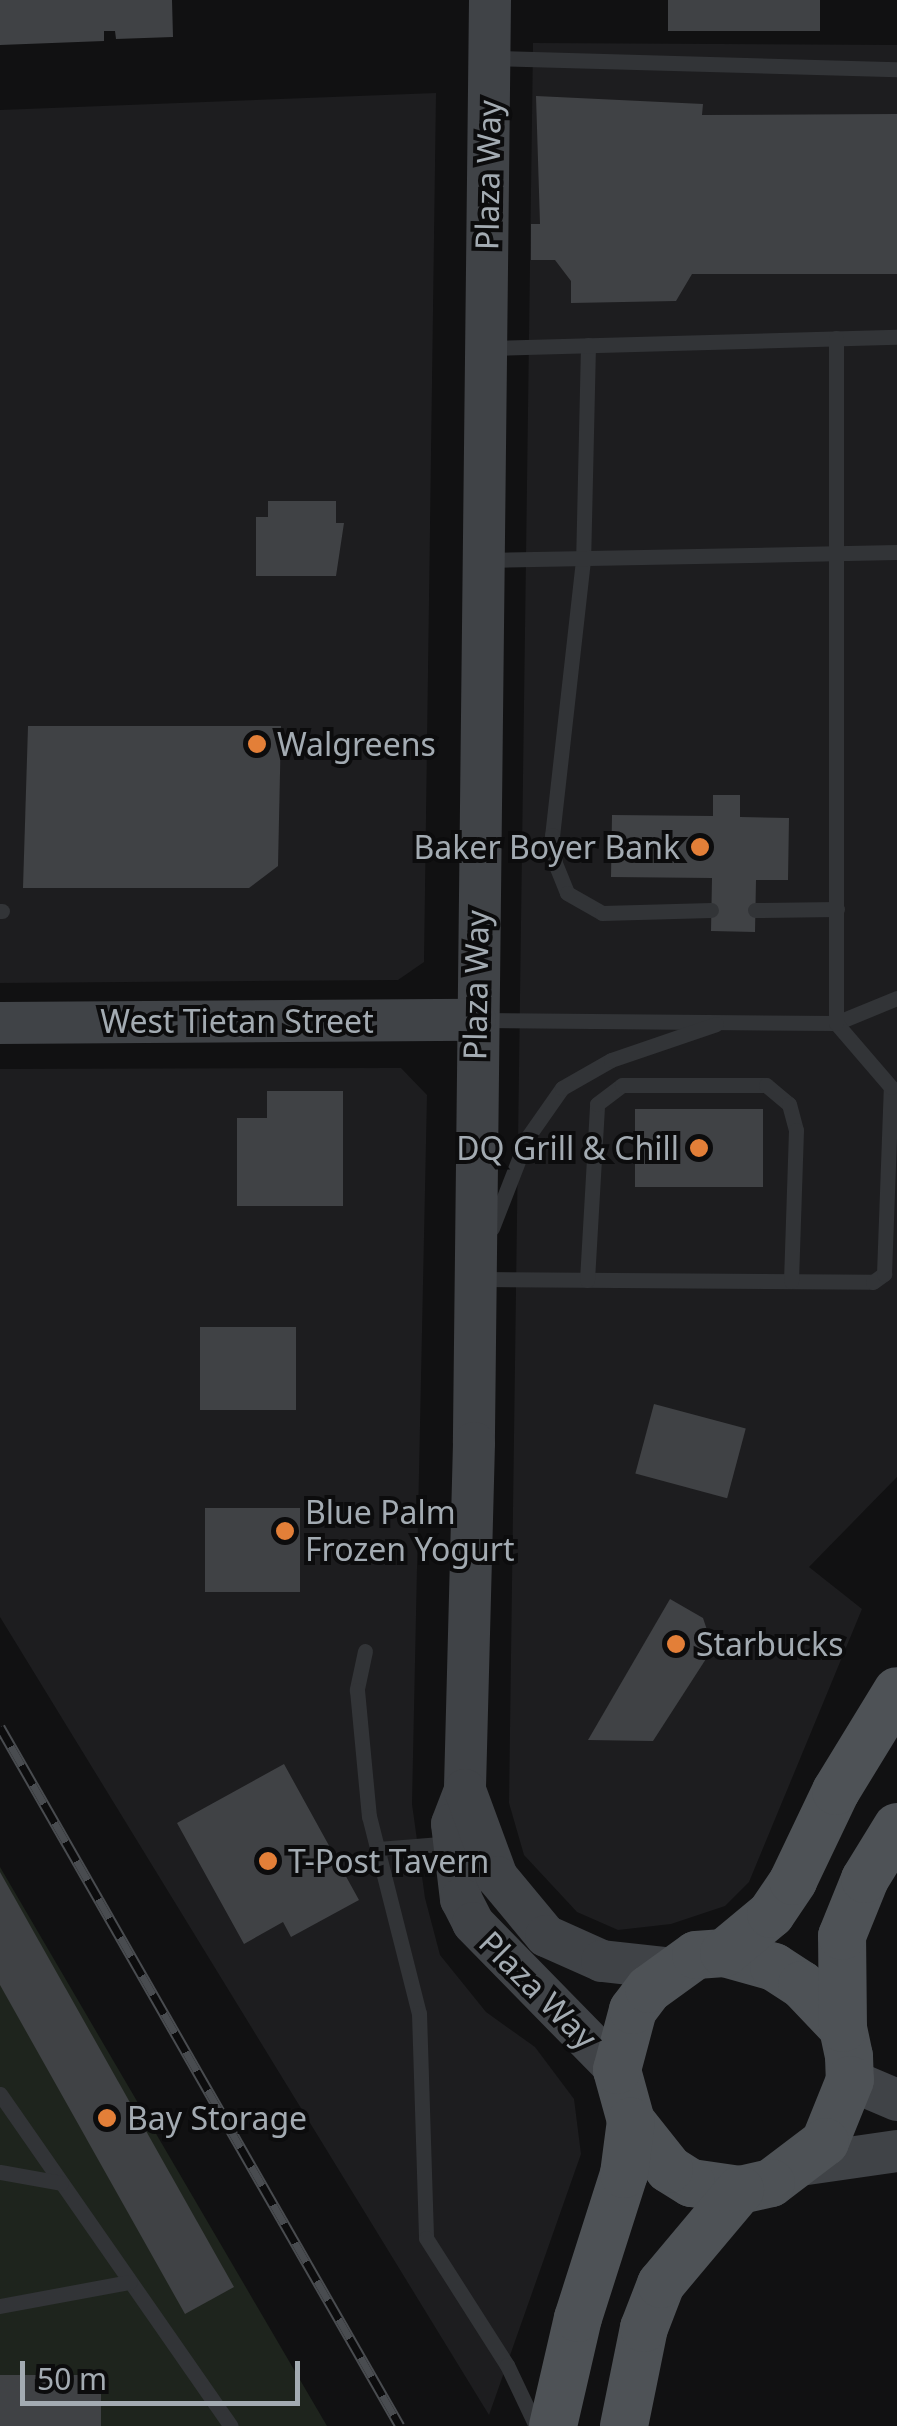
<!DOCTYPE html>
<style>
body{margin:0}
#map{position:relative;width:897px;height:2426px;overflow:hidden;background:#111112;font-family:"Noto Sans",sans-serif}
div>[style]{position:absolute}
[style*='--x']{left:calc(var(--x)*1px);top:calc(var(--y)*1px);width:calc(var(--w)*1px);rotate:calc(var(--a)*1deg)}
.built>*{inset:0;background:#1d1d1f}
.green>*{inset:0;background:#1e241d}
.building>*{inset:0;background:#404245;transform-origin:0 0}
.lane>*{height:15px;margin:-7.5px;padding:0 7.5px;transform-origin:7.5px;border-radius:7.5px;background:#323437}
.secondary>*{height:42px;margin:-21px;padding:0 21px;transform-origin:21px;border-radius:21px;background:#404347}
.primary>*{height:48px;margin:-24px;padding:0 24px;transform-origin:24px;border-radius:24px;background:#4e5256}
.rail>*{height:11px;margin-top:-5.5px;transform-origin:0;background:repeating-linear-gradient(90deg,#0c0c0d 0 22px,#494c50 0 44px);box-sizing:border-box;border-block:2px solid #494c50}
.dots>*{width:28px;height:28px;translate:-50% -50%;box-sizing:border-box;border:5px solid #0c0c0d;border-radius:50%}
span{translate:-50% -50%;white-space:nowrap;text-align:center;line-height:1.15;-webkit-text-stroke:8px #0c0c0d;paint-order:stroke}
.street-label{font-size:32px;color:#a3abb2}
.poi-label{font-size:32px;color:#a3abb2}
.left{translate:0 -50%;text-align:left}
.right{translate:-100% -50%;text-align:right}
.scale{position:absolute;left:20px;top:2361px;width:280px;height:45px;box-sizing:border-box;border:5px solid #a3abb2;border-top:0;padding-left:12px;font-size:30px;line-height:35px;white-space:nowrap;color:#a3abb2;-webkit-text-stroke:8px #0c0c0d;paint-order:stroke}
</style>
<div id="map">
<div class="built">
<i style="clip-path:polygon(533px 43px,897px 45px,897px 1477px,809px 1567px,862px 1609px,749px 1882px,725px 1906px,671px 1924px,618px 1930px,577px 1912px,524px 1855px,509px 1803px)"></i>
<i style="clip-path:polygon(436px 93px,424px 962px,398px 980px,0 983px,0 110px)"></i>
<i style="clip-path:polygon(401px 1068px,427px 1095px,412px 1804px,425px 1898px,440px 1955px,486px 2012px,535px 2047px,574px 2099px,581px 2154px,489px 2415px,0 1617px,0 1069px)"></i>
</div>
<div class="green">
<i style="clip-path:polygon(0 1867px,327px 2426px,0 2426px)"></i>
</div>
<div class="building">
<i style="clip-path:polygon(0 0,172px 0,173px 37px,116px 39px,115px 31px,104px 31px,104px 41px,0 45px)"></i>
<i style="left:668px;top:0;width:152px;height:31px"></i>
<i style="clip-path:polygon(536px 96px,703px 104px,702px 115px,897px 114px,897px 274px,692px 274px,676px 301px,571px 303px,571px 281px,555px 260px,531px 260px,531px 224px,540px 224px)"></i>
<i style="clip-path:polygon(268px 501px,336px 501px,336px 523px,344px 523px,336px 576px,256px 576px,256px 517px,268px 517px)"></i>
<i style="clip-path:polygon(28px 726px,281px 726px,278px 866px,249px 888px,23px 888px)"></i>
<i style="clip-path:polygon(713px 795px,740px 795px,740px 817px,789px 818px,788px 880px,756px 880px,755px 932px,711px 931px,712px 878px,611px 877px,612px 815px,713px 816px)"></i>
<i style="clip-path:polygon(267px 1091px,343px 1091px,343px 1206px,237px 1206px,237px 1118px,267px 1118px)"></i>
<i style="left:763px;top:1109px;width:78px;height:128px;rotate:90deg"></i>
<i style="left:296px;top:1327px;width:83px;height:96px;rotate:90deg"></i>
<i style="left:654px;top:1404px;width:95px;height:72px;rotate:15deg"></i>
<i style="left:205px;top:1508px;width:95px;height:84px"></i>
<i style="clip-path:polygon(670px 1599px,703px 1618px,713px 1648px,653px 1741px,588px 1740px)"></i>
<i style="clip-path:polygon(284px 1764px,359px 1900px,291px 1937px,283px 1922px,244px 1944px,177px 1823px)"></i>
<i style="clip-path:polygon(0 1872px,234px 2287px,185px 2314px,0 1985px)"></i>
<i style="left:0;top:2375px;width:101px;height:51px"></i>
</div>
<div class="lane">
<i style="--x:494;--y:58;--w:403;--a:1.6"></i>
<i style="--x:588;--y:345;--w:215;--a:91.3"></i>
<i style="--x:583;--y:560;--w:277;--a:96.4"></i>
<i style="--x:552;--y:835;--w:28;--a:84"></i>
<i style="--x:555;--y:863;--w:32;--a:68"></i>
<i style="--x:567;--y:893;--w:40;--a:29.7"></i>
<i style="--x:602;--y:913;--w:109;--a:-1.6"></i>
<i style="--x:491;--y:348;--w:406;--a:-1.6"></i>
<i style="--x:486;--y:560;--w:411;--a:-1.1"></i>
<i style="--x:755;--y:910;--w:82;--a:-0.7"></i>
<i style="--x:0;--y:911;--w:2;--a:0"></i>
<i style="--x:481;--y:1020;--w:355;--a:0.5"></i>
<i style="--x:836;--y:1023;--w:66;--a:-22.3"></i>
<i style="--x:492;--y:1228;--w:97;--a:-68.7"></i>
<i style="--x:527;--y:1138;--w:61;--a:-55"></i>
<i style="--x:562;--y:1088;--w:56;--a:-29.7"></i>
<i style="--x:611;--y:1060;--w:111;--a:-18.9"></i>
<i style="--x:478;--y:1279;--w:395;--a:0.4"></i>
<i style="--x:873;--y:1282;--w:14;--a:-36"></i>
<i style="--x:884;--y:1274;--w:187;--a:-87.9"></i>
<i style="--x:891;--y:1087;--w:84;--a:-130.7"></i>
<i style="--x:836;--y:1023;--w:685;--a:-90"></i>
<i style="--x:587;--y:1280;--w:176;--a:-86.7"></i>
<i style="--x:597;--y:1104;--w:31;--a:-37"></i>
<i style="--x:622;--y:1085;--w:144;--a:0"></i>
<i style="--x:766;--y:1085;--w:30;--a:40"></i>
<i style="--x:789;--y:1104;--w:27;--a:75"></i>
<i style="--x:796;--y:1130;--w:151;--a:91.9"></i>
<i style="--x:365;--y:1651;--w:40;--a:102"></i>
<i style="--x:357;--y:1690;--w:127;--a:84.6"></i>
<i style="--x:369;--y:1816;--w:203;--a:75.8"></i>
<i style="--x:419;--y:2013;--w:225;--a:88.2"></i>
<i style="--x:426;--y:2238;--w:151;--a:57.5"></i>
<i style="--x:507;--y:2365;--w:68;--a:64.6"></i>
<i style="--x:378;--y:1849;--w:75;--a:-4.6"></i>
<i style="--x:0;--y:2094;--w:404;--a:55.2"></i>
<i style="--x:0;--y:2172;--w:62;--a:10.2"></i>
<i style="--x:0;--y:2306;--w:132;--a:-10.5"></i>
</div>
<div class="secondary">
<i style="--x:490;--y:0;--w:1443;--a:90.64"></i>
<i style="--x:474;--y:1443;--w:347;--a:91.5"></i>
<i style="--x:465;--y:1790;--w:36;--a:111"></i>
<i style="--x:452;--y:1824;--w:76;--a:83.2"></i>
<i style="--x:461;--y:1899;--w:27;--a:63"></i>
<i style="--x:473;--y:1923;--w:206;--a:45.6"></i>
<i style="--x:0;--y:1023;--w:475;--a:-0.4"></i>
<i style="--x:465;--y:1790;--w:93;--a:69.8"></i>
<i style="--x:497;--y:1877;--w:77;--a:50.3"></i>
<i style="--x:546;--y:1936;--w:61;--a:24.1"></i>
<i style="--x:602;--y:1961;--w:71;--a:6.4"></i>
<i style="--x:850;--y:2080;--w:51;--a:23.1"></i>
<i style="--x:800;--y:2165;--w:98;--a:-8.2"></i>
</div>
<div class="primary">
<i style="--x:724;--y:1953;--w:52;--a:15.6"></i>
<i style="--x:774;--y:1967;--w:33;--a:33"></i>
<i style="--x:802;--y:1985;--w:59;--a:46.4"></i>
<i style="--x:843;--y:2028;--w:29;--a:78"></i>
<i style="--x:849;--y:2056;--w:24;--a:88"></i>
<i style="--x:850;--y:2080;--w:67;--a:112"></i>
<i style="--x:825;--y:2142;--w:68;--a:142.8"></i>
<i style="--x:771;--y:2183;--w:32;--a:167"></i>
<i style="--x:740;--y:2190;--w:49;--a:-171.9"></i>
<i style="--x:691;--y:2183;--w:26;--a:-148"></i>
<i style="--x:669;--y:2169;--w:61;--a:-128.4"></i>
<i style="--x:631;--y:2121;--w:53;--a:-105.4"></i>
<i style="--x:617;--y:2070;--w:62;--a:-75.1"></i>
<i style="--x:633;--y:2010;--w:26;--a:-53"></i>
<i style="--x:649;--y:1989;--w:58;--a:-35.9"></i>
<i style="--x:696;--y:1955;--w:28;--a:-4"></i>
<i style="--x:724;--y:1953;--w:61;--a:-39.7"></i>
<i style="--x:771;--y:1914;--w:40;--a:-56"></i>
<i style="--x:793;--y:1881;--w:100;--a:-64.5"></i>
<i style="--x:836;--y:1791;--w:117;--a:-58.6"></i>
<i style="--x:843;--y:2028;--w:92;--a:-90.6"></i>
<i style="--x:842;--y:1936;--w:61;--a:-68"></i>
<i style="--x:865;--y:1879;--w:61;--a:-58.4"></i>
<i style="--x:553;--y:2426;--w:111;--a:-77"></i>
<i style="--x:578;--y:2318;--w:151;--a:-72.3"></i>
<i style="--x:624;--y:2174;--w:53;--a:-82.5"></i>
<i style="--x:624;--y:2426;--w:100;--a:-78.5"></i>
<i style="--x:644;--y:2328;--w:47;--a:-68.9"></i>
<i style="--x:661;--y:2284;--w:123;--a:-50"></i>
</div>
<div class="rail">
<i style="--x:0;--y:1727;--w:805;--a:60.22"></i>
</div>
<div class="dots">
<i style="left:257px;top:744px;background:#e37f38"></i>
<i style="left:700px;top:847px;background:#e37f38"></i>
<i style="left:699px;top:1148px;background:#e37f38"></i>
<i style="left:285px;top:1531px;background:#e37f38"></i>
<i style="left:676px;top:1644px;background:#e37f38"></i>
<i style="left:268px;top:1861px;background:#e37f38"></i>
<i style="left:107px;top:2118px;background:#e37f38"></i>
</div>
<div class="street-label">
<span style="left:488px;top:175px;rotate:-89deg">Plaza Way</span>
<span style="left:476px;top:985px;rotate:-89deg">Plaza Way</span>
<span style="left:237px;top:1021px">West Tietan Street</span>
<span style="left:538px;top:1990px;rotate:45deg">Plaza Way</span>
</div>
<div class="poi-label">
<span class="left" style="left:277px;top:744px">Walgreens</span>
<span class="right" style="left:680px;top:847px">Baker Boyer Bank</span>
<span class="right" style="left:679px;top:1148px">DQ Grill &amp; Chill</span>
<span class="left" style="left:305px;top:1531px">Blue Palm<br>Frozen Yogurt</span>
<span class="left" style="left:696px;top:1644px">Starbucks</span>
<span class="left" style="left:288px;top:1861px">T-Post Tavern</span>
<span class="left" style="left:127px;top:2118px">Bay Storage</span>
</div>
<div class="scale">50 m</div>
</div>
